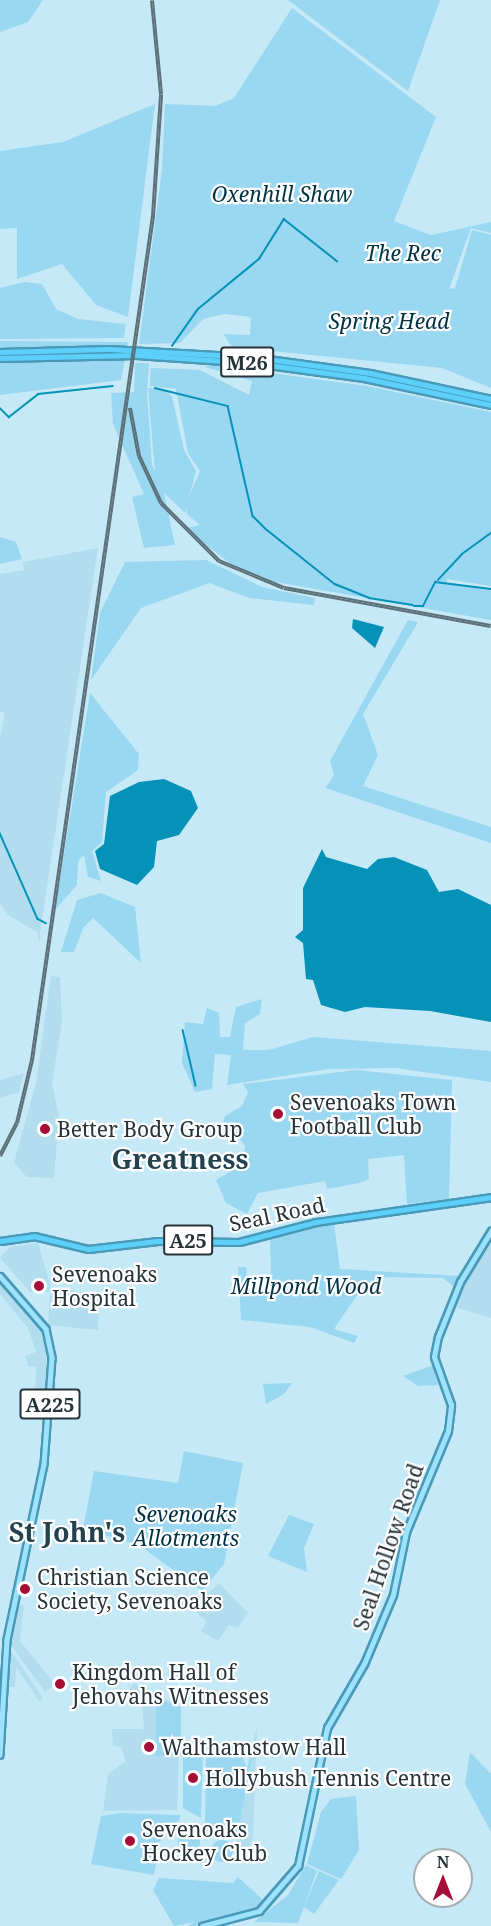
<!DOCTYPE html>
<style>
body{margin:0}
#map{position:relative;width:491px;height:1926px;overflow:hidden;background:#c6e9f7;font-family:"Noto Serif",serif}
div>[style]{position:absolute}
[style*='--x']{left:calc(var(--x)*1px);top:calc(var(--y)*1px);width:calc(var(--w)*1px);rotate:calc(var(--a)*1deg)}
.built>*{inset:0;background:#b1ddee}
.green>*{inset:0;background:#9ad7f0}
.round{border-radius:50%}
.water>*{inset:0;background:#0592b9}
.stream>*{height:1.5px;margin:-0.75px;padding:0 0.75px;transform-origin:0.75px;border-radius:0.75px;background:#0592b9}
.roads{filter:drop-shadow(2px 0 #4999b7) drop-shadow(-2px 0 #4999b7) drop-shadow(0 2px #4999b7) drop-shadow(0 -2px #4999b7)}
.major>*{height:4.5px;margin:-2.25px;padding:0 2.25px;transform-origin:2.25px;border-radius:2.25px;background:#9de3fd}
.highway>*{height:5px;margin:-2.5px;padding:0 2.5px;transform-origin:2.5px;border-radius:2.5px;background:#5cd0fb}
.rail>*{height:4px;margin-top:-2px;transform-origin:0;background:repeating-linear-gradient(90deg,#fff 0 4.5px,#5c7079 0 9px);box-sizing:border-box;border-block:2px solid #5c7079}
.dots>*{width:16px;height:16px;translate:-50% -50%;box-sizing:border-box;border:3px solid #fff;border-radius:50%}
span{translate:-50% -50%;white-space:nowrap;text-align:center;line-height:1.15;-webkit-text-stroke:4.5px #fff;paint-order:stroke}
.shield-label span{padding:2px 4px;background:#fff;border:2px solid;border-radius:4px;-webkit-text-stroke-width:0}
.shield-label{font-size:20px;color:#263339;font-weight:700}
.park-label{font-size:21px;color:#003243;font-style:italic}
.poi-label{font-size:21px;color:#263339}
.left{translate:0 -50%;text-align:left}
.street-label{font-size:21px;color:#263339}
.district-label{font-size:27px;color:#23424e;font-weight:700}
.north{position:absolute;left:413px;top:1848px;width:60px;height:60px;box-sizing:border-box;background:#fff;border:2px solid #a8adb0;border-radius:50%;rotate:0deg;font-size:16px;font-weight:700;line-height:24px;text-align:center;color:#263339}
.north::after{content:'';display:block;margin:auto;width:21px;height:27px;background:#a70e37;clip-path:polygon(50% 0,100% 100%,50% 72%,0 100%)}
</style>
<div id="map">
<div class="built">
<i style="clip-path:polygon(98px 548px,40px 933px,40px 943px,37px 932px,8px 915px,0 903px,0 738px,5px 713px,0 712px,0 574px,24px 570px,23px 562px)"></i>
<i style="clip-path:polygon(51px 976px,60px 977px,62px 1022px,52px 1083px,59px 1116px,54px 1178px,27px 1177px,14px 1163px,36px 1083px)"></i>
<i style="clip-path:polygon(24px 1073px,19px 1092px,0 1098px,0 1080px)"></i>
<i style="clip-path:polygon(491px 1236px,491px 1318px,451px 1306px)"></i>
<i style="clip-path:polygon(38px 1243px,51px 1287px,99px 1295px,98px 1330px,48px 1325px,50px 1292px,30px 1292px,0 1258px,10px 1247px)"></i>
<i style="clip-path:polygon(0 1276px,45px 1332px,48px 1403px,35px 1402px,36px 1366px,29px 1367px,25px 1356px,36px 1352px,28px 1328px,0 1294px)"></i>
<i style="clip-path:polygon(219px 1583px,248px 1613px,238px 1628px,229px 1625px,218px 1641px,201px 1631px,207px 1622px,192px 1608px)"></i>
<i style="clip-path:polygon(15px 1604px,24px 1605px,20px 1641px,55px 1684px,45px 1692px,8px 1641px)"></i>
<i style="clip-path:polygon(9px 1648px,43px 1698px,40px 1702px,16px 1667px,15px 1687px,7px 1687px)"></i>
<i style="clip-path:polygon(134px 1683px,181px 1707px,177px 1810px,103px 1811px,108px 1774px,126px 1761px,121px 1747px,113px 1746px,112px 1729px,144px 1729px,142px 1703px,127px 1694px)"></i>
<i style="clip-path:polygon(257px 1728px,253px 1838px,241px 1862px,234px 1857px)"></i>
</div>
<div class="green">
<i style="clip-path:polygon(0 0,43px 0,28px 22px,0 32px)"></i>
<i style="clip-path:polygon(288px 0,440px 0,408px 91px)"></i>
<i style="clip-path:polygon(292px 8px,436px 117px,394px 221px,431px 235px,491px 222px,491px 233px,471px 228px,449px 289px,455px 288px,472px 230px,491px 235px,491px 388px,442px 368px,232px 347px,223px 334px,250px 335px,251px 317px,224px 314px,203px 319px,180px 343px,139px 344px,162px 170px,165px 104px,215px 106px,234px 98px)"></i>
<i style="clip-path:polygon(155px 104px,128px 317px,96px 305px,62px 264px,17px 279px,17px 228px,0 229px,0 151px,63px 142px)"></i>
<i style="clip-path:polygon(24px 282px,42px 284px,56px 309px,78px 319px,126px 324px,124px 338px,0 339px,0 288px)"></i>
<i style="clip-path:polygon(0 341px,7px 341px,128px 342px,121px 380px,0 395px)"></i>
<i style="clip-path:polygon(135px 363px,149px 363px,147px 392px,152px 465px,155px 472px,148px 388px,167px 390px,172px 397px,184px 450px,196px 471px,185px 513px,164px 493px,175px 545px,144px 548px,132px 497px,144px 494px,113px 424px,111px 393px,134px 392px)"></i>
<i style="clip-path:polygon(211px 365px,367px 386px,491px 412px,491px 586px,447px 579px,447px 583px,491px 590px,491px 620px,270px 581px,231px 564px,197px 538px,187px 528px,200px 525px,187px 514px,186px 504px,200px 471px,188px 453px,176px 389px,150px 386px,151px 368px,200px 370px,249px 395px,252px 381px,205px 367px)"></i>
<i style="clip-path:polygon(0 537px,16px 542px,22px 559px,0 564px)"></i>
<i style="clip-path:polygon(206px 560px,262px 587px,315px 598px,314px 605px,249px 598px,209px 583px,141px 608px,91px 680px,100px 613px,125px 562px)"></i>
<i style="clip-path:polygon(408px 620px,418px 622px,363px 714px,378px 755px,363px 786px,491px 827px,491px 843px,325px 788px,334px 775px,330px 761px)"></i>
<i style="clip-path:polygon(90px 693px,139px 754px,138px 770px,106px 792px,102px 842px,92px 851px,101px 881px,88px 877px,84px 855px,78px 861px,77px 885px,55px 910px)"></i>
<i style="clip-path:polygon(101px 893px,135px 907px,141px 963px,93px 918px,83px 928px,74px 952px,61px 952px,77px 900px)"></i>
<i style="clip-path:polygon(262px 999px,260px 1014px,245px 1023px,243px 1050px,269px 1050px,313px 1037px,491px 1051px,491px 1082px,396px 1068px,329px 1069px,227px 1085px,231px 1055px,215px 1054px,212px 1089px,195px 1092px,182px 1063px,185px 1022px,203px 1024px,207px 1008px,219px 1013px,220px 1037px,230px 1037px,236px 1007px)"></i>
<i style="clip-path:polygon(356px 1070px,452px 1080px,449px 1199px,407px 1204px,404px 1155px,368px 1159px,369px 1179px,360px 1183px,327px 1189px,325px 1181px,258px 1193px,247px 1214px,226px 1203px,216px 1180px,243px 1164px,245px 1146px,236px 1133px,222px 1127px,225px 1116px,242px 1106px,248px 1092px,243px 1084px)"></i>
<i style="clip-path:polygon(334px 1223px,340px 1269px,461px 1276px,454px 1287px,443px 1278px,378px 1277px,362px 1288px,334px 1329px,358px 1336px,354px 1343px,310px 1327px,241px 1320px,238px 1267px,246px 1267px,248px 1290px,266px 1284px,271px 1274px,270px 1236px)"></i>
<i style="clip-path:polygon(433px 1365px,438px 1385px,418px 1386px,403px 1376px)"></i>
<i style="clip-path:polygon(292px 1383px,284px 1394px,266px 1404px,263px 1384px)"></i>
<i style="clip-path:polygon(184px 1451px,243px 1463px,224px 1564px,202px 1591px,139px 1545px,83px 1529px,94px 1471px,178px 1483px)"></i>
<i style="clip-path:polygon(289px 1515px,314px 1524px,304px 1548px,307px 1572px,268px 1556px)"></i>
<i style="clip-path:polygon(156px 1699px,181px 1707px,181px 1755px,156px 1756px)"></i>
<i style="clip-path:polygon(257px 1728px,237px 1840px,205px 1826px,206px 1755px,227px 1755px,227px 1744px,236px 1743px,247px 1768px)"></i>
<i style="clip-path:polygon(183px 1747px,203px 1748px,201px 1818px,183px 1808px)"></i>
<i style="clip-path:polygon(470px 1752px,491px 1774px,491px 1832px,465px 1784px)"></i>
<i style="clip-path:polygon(356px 1796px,359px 1850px,341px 1879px,307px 1864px,321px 1812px,331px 1799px)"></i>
<i style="clip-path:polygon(121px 1813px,180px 1815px,179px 1821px,163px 1828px,154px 1875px,91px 1864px,101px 1816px)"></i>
<i class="round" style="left:178px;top:1831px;width:22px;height:22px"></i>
<i class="round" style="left:211px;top:1840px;width:22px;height:22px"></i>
<i style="clip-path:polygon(306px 1865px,317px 1871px,298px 1923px,254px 1922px,288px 1895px)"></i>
<i style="clip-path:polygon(319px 1871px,339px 1880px,314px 1914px,304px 1907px)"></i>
<i style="clip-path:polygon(238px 1877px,263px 1900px,254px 1910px,224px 1918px,219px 1914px,225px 1920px,197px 1926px,188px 1926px,195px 1922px,174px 1926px,153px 1890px,159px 1878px,233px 1883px,213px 1908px)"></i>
</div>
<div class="water">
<i style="clip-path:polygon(353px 619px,384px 627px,375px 648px,352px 628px)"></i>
<i style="clip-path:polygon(164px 779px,191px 791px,198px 808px,179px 835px,157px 841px,154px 867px,137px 885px,100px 869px,95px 851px,104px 844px,110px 796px,139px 782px)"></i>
<i style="clip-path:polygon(322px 849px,326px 857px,367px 869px,378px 859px,394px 857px,427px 870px,439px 892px,458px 889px,491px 905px,491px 1022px,430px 1011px,365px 1007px,345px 1012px,321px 1005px,313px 980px,306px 979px,303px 943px,295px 937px,303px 930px,303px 888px)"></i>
</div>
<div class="stream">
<i style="--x:172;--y:346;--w:45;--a:-54.9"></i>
<i style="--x:198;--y:309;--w:79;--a:-39.3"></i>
<i style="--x:259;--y:259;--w:47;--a:-58"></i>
<i style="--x:284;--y:219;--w:68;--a:38.4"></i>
<i style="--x:155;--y:388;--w:75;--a:13.9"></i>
<i style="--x:228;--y:406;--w:113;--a:77.2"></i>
<i style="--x:253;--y:516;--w:18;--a:45"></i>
<i style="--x:266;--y:529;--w:88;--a:38.6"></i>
<i style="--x:335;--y:584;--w:37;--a:22"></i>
<i style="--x:369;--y:598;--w:44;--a:9.2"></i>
<i style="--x:0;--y:408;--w:13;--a:45"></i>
<i style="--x:9;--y:417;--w:37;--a:-38"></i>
<i style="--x:38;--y:394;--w:75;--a:-6.1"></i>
<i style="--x:438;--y:580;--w:35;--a:-47"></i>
<i style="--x:462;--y:554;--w:36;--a:-36"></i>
<i style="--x:414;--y:606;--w:9;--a:0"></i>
<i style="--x:423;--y:606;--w:27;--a:-63"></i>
<i style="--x:435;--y:582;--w:56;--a:7.1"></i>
<i style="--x:0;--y:833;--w:94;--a:66.2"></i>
<i style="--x:38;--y:919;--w:9;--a:27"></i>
<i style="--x:183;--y:1030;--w:57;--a:76.9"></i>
</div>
<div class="roads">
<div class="major">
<i style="--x:0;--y:1276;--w:70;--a:49"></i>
<i style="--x:46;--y:1329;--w:30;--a:78"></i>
<i style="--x:52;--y:1358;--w:106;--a:94.3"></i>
<i style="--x:44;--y:1464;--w:180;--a:101.9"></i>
<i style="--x:7;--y:1640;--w:115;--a:93.5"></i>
<i style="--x:202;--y:1926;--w:59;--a:-14.7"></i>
<i style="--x:259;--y:1911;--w:60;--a:-49.1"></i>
<i style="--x:298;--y:1866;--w:141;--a:-78.1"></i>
<i style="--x:327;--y:1728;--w:74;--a:-60"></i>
<i style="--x:364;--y:1664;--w:75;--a:-67.2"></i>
<i style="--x:393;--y:1595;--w:64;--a:-78.3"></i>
<i style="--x:406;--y:1532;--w:109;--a:-67.4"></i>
<i style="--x:448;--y:1431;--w:26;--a:-83"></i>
<i style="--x:451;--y:1405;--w:51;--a:-109.5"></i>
<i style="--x:434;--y:1357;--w:20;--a:-79"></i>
<i style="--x:438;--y:1337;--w:59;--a:-68.2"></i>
<i style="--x:460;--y:1282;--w:60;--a:-58.7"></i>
</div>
<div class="highway">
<i style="--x:0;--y:352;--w:109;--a:-1.6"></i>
<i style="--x:109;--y:349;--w:144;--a:3.2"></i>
<i style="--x:253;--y:357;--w:118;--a:7.8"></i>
<i style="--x:370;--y:373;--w:124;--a:12.1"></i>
<i style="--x:0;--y:358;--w:136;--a:-1.3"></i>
<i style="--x:136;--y:355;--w:117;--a:3.9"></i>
<i style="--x:253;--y:363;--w:112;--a:7.7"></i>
<i style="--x:364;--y:378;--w:130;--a:12"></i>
<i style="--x:0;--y:1241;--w:34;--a:-8"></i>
<i style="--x:34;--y:1236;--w:56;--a:13.5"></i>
<i style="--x:88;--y:1249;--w:70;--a:-6.5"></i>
<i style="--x:158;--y:1241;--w:81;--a:0.7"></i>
<i style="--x:239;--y:1242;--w:80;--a:-14.6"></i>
<i style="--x:316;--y:1222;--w:177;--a:-8.1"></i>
</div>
</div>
<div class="rail">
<i style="--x:130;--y:408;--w:49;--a:79.4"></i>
<i style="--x:139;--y:456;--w:52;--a:64.9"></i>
<i style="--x:161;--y:503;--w:82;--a:45"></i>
<i style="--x:219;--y:561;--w:70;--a:22.6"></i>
<i style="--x:284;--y:588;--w:210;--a:10.4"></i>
<i style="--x:0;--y:1156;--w:37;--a:-63"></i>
<i style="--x:17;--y:1123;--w:65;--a:-76.6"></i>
<i style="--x:32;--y:1060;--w:853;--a:-81.84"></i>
<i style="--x:153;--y:216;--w:122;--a:-86.2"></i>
<i style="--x:161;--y:94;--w:94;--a:-95.5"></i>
</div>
<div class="dots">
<i style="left:278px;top:1114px;background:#a70e37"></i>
<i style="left:45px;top:1129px;background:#a70e37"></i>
<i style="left:39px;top:1286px;background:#a70e37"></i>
<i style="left:25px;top:1589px;background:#a70e37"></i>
<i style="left:60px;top:1684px;background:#a70e37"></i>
<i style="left:149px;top:1747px;background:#a70e37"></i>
<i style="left:193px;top:1778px;background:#a70e37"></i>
<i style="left:130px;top:1841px;background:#a70e37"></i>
</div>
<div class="shield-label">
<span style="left:247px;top:362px">M26</span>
<span style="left:188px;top:1240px">A25</span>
<span style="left:50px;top:1404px">A225</span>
</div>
<div class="park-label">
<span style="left:282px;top:194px">Oxenhill Shaw</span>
<span style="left:403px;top:253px">The Rec</span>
<span style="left:389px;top:321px">Spring Head</span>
<span style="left:306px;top:1286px">Millpond Wood</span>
<span style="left:186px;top:1526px">Sevenoaks<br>Allotments</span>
</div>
<div class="poi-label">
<span class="left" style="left:290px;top:1114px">Sevenoaks Town<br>Football Club</span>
<span class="left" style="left:57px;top:1129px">Better Body Group</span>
<span class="left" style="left:52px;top:1286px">Sevenoaks<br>Hospital</span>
<span class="left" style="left:37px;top:1589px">Christian Science<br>Society, Sevenoaks</span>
<span class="left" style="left:72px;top:1684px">Kingdom Hall of<br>Jehovahs Witnesses</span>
<span class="left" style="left:161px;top:1747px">Walthamstow Hall</span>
<span class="left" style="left:205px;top:1778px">Hollybush Tennis Centre</span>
<span class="left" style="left:142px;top:1841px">Sevenoaks<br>Hockey Club</span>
</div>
<div class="street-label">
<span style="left:277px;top:1214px;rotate:-12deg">Seal Road</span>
<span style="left:388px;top:1547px;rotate:-71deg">Seal Hollow Road</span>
</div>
<div class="district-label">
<span style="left:180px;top:1159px">Greatness</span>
<span style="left:67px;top:1532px">St John's</span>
</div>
<div class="north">N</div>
</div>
